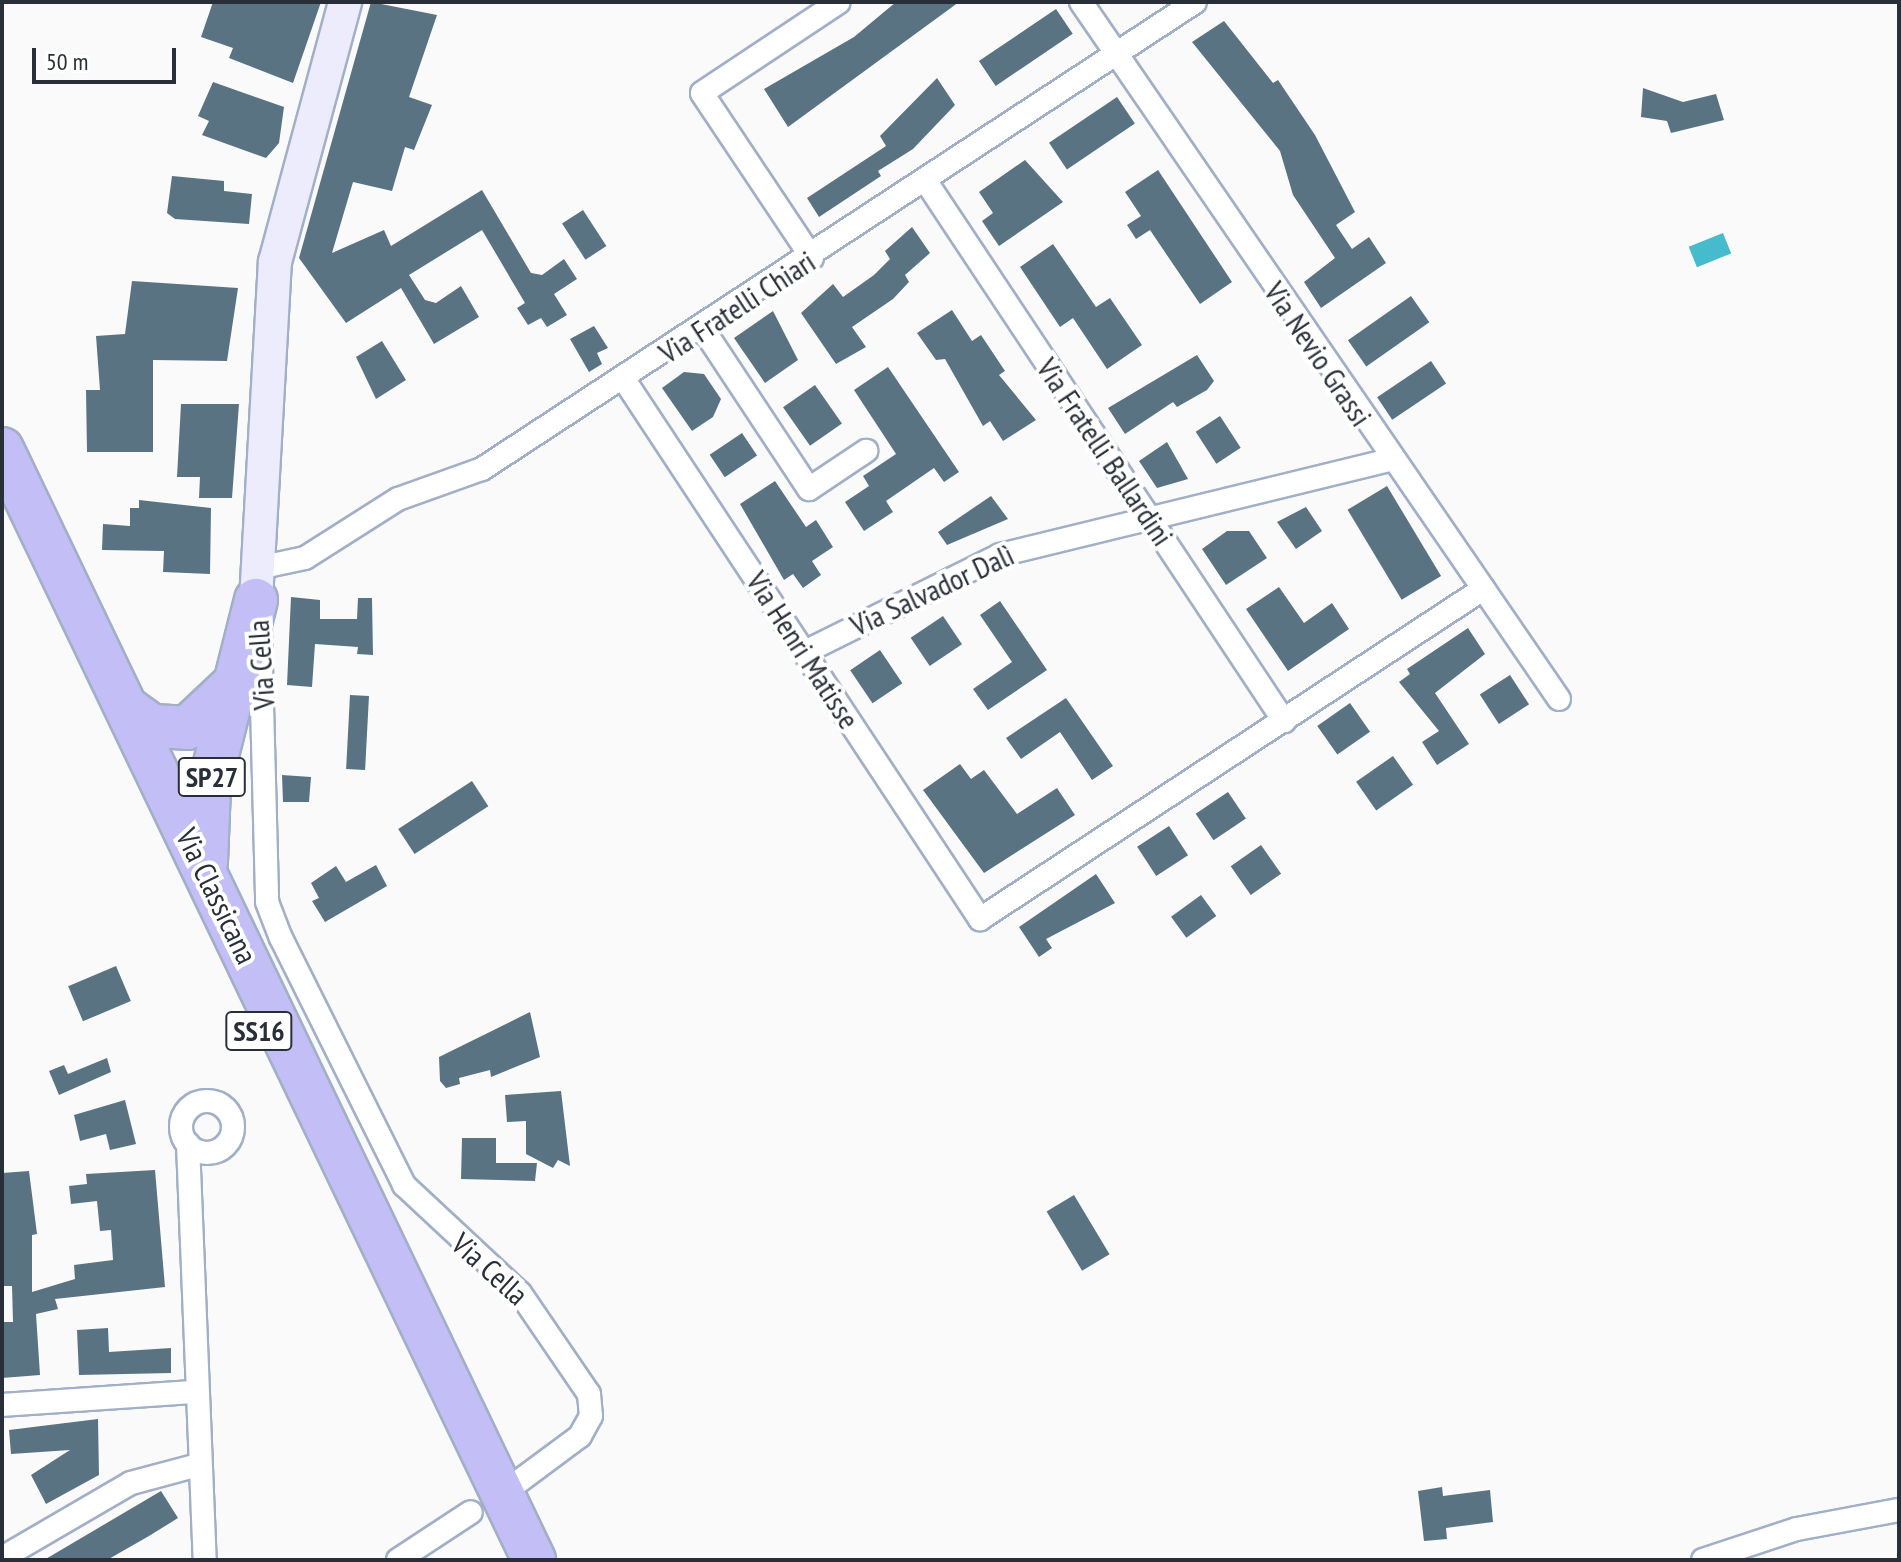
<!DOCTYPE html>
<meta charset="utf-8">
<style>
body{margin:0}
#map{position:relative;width:1901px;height:1562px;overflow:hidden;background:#fafafa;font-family:"PT Sans Narrow",sans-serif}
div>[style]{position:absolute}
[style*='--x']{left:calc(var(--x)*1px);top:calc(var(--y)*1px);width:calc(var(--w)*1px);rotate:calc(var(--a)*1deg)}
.water>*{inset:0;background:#46bbcc;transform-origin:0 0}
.building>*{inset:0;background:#597383;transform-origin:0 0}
.roads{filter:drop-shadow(2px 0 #a1afc7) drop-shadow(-2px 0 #a1afc7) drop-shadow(0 2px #a1afc7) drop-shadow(0 -2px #a1afc7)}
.street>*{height:22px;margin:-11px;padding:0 11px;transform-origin:11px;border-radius:11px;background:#fff}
.street>.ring{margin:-11px;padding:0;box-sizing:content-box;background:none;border:22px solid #fff;border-radius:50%}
.secondary>*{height:32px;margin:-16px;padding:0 16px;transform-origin:16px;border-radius:16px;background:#edecfc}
.highway>*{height:42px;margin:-21px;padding:0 21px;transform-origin:21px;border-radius:21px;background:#c3bff6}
span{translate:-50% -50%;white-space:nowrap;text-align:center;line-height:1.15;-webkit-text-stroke:8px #fff;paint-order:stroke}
.shield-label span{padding:2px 6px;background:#fff;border:2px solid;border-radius:6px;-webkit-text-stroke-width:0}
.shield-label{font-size:28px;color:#292f38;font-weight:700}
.street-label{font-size:30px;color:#292f38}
.frame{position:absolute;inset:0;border:4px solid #292f38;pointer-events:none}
.scale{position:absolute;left:32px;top:48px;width:144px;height:36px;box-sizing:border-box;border:4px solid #292f38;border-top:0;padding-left:10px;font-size:24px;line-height:28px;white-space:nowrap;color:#292f38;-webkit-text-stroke:6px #fff;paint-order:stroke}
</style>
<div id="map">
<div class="water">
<i style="left:1723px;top:233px;width:22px;height:37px;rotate:68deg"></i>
</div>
<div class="building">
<i style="clip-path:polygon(213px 2px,321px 2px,293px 83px,229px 58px,233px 48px,201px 37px)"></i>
<i style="clip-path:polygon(371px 2px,437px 15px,409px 97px,432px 105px,414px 150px,405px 147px,392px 191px,353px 182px,332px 253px,384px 230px,391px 246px,482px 190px,531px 273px,542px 275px,564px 259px,577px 279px,554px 294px,567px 315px,547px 327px,541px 318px,528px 325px,517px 308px,525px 303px,482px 230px,409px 275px,425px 300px,436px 303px,461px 286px,479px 317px,434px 344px,401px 288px,346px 323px,299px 258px)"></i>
<i style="clip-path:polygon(896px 2px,959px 2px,788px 127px,764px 89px,854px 37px)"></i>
<i style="left:1056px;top:9px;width:30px;height:93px;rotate:56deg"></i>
<i style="clip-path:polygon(1224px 21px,1273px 83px,1278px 80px,1315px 135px,1355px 212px,1336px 225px,1352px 249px,1369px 237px,1386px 263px,1321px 308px,1304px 282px,1335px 258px,1293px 195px,1280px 151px,1192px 42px)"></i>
<i style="clip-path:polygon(937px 78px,955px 105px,913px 149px,878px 171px,881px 176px,819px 217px,807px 198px,886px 146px,880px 136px)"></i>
<i style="clip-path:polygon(213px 82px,284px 107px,279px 143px,266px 158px,202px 135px,209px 121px,198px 116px)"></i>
<i style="clip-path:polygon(1643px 88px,1683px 102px,1716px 94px,1724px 120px,1671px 133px,1667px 121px,1641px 117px)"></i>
<i style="left:1117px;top:97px;width:32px;height:82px;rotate:56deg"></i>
<i style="clip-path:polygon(1025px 160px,1063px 202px,999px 246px,982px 221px,993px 213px,979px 192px)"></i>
<i style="clip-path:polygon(1158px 170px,1232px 282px,1200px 304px,1150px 230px,1136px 239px,1127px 225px,1141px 216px,1125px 192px)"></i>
<i style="clip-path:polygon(172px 176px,224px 181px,224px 191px,252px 194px,249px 224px,175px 219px,167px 213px)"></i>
<i style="left:583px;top:210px;width:43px;height:25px;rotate:57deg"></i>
<i style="clip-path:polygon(912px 227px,930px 253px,905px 275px,909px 282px,893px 299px,852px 327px,866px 347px,836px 364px,801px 313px,833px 284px,843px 297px,874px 275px,890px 259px,885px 251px)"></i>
<i style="clip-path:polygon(1053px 244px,1096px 307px,1110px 298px,1142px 345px,1107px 369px,1073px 318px,1060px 327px,1020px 267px)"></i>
<i style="clip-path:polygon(132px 281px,238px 288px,227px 361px,153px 360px,153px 452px,87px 452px,86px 390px,100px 390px,96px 336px,125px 334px)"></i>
<i style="left:1411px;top:296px;width:32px;height:77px;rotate:55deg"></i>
<i style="clip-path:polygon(952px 310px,972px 341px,981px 335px,1005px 371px,999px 375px,1036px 420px,1003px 441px,990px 421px,983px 426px,945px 359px,936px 360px,917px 333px)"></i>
<i style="clip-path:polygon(773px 311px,798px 360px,765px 383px,734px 338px)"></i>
<i style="clip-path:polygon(594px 326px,608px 348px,597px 353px,602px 364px,589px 372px,570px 339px)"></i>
<i style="clip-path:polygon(382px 341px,406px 380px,376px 399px,356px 357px)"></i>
<i style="clip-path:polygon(1197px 355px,1214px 381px,1207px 390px,1177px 407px,1173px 402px,1125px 434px,1108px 408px)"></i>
<i style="left:1431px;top:361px;width:27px;height:65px;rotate:56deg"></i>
<i style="clip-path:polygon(888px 367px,959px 472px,944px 482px,934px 468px,886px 501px,893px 512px,864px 531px,845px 502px,869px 486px,863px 476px,896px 454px,854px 390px)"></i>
<i style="clip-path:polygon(684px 372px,704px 374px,721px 399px,713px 417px,692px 431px,662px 388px)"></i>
<i style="left:815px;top:385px;width:47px;height:39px;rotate:55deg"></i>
<i style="clip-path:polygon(181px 404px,239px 404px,232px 498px,199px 498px,200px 477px,177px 477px)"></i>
<i style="left:1220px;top:416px;width:38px;height:29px;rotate:57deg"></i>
<i style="left:742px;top:433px;width:27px;height:39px;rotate:56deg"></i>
<i style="clip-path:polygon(1167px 442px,1188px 479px,1157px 488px,1139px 461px)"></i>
<i style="clip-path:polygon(775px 481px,806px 527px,816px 520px,833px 547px,812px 561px,821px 575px,803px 588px,793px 574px,784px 580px,740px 504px)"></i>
<i style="left:1387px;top:486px;width:105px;height:46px;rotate:59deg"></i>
<i style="clip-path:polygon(991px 496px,1008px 519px,947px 545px,938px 532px)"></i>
<i style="clip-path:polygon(139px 500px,211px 508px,210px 574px,163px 572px,164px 551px,102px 550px,103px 524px,130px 526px,130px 508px,139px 508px)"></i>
<i style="clip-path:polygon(1306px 507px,1322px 531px,1296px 549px,1277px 522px)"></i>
<i style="clip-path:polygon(1227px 531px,1249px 531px,1267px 558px,1226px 585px,1202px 549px)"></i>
<i style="clip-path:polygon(1279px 587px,1304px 623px,1332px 603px,1349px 629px,1288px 671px,1246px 609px)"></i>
<i style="clip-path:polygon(291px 597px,320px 600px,320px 619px,357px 619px,358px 598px,372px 598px,373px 655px,357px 654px,358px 647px,315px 644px,312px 687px,287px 685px)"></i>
<i style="clip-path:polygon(1000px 601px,1047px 670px,988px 710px,973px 689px,1012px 662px,980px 615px)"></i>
<i style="left:943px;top:616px;width:34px;height:39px;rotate:56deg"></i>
<i style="clip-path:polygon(1468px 628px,1485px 654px,1435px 693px,1469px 744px,1437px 765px,1422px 742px,1439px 731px,1399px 682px,1410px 674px,1407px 669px)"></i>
<i style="left:880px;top:650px;width:40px;height:36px;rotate:56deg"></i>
<i style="left:1510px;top:675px;width:35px;height:36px;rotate:57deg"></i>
<i style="left:350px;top:695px;width:19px;height:74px;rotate:3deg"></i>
<i style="clip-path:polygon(1066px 698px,1113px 766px,1092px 780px,1060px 732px,1021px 759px,1006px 738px)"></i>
<i style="left:1350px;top:703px;width:35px;height:40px;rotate:55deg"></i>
<i style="left:1393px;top:756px;width:35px;height:45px;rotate:55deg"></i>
<i style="clip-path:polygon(960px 764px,971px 779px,984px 770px,1017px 814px,1057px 788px,1075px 815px,984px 873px,923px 790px)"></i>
<i style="clip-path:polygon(282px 775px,311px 777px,309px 802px,283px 802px)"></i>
<i style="left:472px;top:781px;width:30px;height:88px;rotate:57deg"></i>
<i style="left:1228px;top:792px;width:32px;height:39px;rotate:56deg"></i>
<i style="left:1169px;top:826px;width:35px;height:38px;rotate:57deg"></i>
<i style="left:1261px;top:845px;width:35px;height:37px;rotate:55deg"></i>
<i style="clip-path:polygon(376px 865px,387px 886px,325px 922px,312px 901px,319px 898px,311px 883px,336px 866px,346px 882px)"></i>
<i style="clip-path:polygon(1096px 874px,1115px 903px,1046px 939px,1052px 948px,1039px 957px,1019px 927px)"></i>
<i style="left:1201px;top:895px;width:26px;height:37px;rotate:54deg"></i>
<i style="left:116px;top:966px;width:38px;height:52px;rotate:67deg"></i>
<i style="clip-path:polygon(530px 1012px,540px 1057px,491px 1077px,490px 1070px,459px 1078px,460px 1084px,446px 1088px,440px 1081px,439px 1057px)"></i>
<i style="clip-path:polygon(107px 1058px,111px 1072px,59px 1095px,49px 1071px,64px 1065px,68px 1074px)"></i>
<i style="clip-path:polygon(561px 1091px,570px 1166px,558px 1160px,553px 1168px,526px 1154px,526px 1121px,507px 1122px,505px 1095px)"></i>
<i style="clip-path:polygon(125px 1100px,136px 1144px,110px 1150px,106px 1134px,80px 1141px,74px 1115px)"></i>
<i style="clip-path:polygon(462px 1138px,496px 1138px,496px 1163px,537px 1163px,535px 1181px,461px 1179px)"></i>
<i style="clip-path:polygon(155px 1170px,165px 1287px,55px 1299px,58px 1309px,36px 1314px,40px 1375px,2px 1378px,2px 1322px,13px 1322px,12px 1286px,2px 1286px,2px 1173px,29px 1171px,37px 1234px,32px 1235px,32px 1292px,75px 1279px,74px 1265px,113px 1260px,111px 1230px,100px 1231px,97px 1201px,71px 1204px,69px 1186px,87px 1184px,86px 1174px)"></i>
<i style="left:1074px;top:1195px;width:69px;height:32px;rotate:59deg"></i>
<i style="clip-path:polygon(108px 1328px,109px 1352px,171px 1348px,171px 1373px,79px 1375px,77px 1330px)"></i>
<i style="clip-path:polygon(98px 1419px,99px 1475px,46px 1504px,31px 1475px,70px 1450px,11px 1454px,9px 1430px)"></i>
<i style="clip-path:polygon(1442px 1487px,1443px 1496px,1490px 1490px,1493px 1522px,1446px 1528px,1447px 1539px,1424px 1541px,1418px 1491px)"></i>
<i style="clip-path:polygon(161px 1491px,178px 1518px,149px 1536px,107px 1560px,44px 1560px)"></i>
</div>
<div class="roads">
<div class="street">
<i style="--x:1081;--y:2;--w:845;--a:55.56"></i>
<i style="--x:927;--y:183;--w:646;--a:56.43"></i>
<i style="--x:812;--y:258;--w:198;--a:-123.7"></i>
<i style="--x:702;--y:93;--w:164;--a:-33.6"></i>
<i style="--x:703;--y:329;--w:192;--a:56.5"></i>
<i style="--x:809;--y:489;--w:69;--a:-33.7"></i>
<i style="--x:625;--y:381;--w:645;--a:56.58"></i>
<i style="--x:980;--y:919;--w:602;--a:-33.27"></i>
<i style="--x:258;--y:568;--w:48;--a:-12"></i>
<i style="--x:305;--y:558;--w:110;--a:-32.4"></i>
<i style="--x:398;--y:499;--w:89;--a:-19.7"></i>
<i style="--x:482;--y:469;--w:852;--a:-33.22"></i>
<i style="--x:260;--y:628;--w:274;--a:88.5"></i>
<i style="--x:267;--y:902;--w:39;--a:69"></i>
<i style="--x:281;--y:938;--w:276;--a:63.5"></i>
<i style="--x:404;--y:1185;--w:158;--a:43"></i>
<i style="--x:520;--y:1293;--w:122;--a:55.7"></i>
<i style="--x:589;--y:1394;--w:22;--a:85"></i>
<i style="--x:591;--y:1416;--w:23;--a:119"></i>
<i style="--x:580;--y:1436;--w:82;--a:143.4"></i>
<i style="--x:805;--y:652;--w:218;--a:-26.4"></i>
<i style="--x:1000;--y:555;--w:401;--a:-13.7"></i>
<i class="ring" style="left:181px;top:1101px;width:30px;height:30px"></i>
<i style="--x:188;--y:1144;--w:416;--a:87.7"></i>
<i style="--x:2;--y:1405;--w:191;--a:-3.9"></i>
<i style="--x:2;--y:1558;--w:149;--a:-30.2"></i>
<i style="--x:131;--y:1483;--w:69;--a:-15"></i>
<i style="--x:398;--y:1560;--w:87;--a:-33.3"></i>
<i style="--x:1703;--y:1560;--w:99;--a:-18.3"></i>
<i style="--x:1797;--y:1529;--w:104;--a:-10.6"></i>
</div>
<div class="secondary">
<i style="--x:256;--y:600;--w:339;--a:-86.8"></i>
<i style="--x:275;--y:262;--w:269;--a:-74.9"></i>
</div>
<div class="highway">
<i style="--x:2;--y:449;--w:1232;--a:64.41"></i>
<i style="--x:127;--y:708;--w:31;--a:36"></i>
<i style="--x:152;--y:726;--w:35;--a:3"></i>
<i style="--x:187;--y:728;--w:69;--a:-43.2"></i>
<i style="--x:206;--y:862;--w:75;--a:-87.7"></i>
<i style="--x:209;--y:787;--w:193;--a:-75.9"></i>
</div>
</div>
<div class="shield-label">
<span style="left:212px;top:777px">SP27</span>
<span style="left:259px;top:1031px">SS16</span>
</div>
<div class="street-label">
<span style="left:737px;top:307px;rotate:-33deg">Via Fratelli Chiari</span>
<span style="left:1318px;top:354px;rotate:56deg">Via Nevio Grassi</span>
<span style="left:1105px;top:452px;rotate:56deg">Via Fratelli Ballardini</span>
<span style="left:932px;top:590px;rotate:-25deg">Via Salvador Dalì</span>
<span style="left:803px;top:650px;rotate:57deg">Via Henri Matisse</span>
<span style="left:261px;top:665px;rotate:-94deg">Via Cella</span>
<span style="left:217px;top:896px;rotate:64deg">Via Classicana</span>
<span style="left:490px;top:1269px;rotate:42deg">Via Cella</span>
</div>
<div class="frame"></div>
<div class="scale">50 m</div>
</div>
